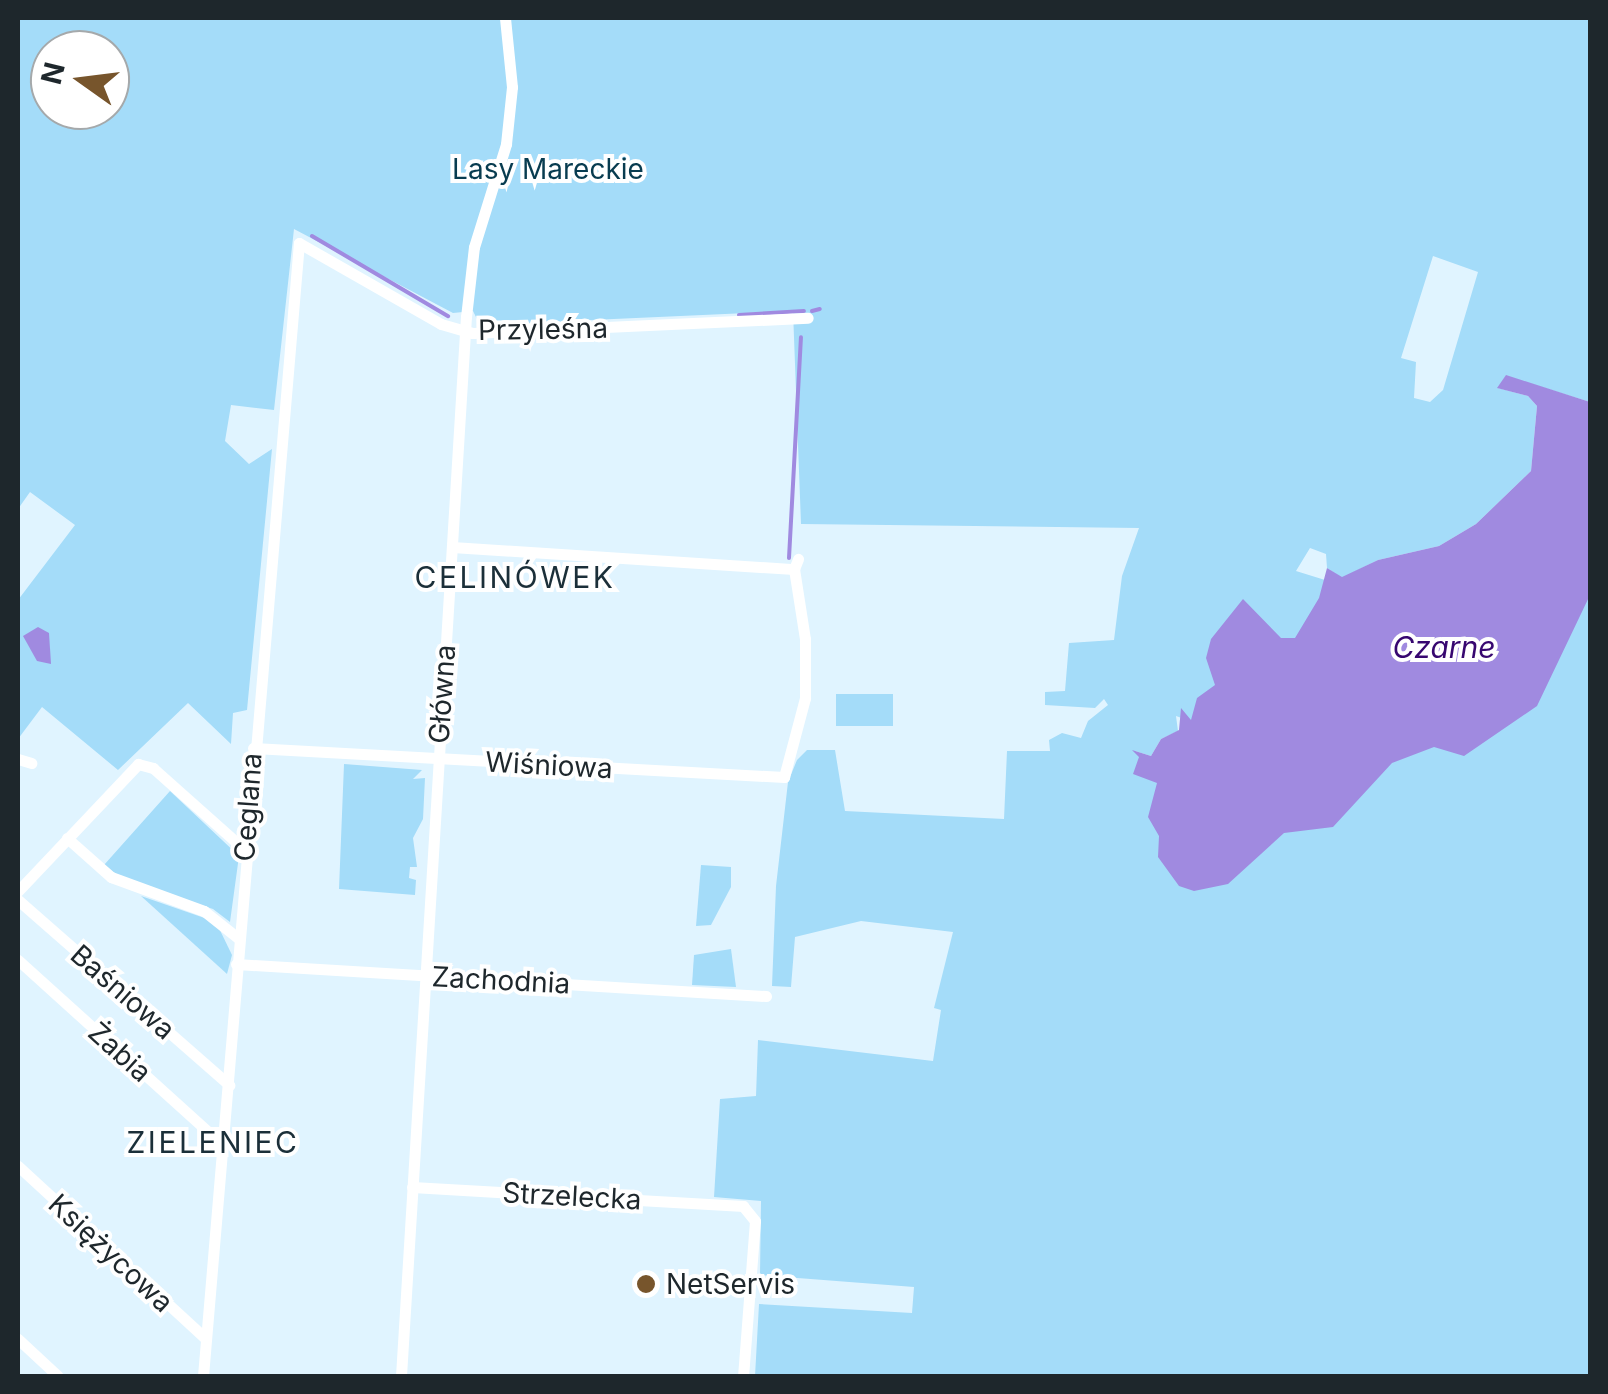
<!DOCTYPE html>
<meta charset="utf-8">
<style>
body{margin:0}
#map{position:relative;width:1608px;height:1394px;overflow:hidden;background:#e0f4ff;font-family:Inter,sans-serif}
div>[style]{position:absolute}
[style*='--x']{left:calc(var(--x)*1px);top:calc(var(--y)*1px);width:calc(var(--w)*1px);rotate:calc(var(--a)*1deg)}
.green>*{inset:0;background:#a4dcf9;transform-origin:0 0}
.water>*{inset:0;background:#a08ae0}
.stream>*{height:4px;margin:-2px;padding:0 2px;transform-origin:2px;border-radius:2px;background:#a08ae0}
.street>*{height:11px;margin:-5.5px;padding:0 5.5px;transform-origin:5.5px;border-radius:5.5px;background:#fff}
.dots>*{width:28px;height:28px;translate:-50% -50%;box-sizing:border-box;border:5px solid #fff;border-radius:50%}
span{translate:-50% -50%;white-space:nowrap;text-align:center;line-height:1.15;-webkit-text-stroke:8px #fff;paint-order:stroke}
.park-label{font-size:28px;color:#083c50}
.street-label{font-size:28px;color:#1e272c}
.poi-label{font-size:28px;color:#1e272c}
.left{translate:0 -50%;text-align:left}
.neighbourhood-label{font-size:30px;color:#1b2f39;letter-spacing:2.5px}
.water-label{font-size:30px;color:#370770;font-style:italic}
.frame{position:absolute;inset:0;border:20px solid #1e272c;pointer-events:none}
.north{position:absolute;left:30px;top:30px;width:100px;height:100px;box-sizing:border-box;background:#fff;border:2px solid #a5a9ab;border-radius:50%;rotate:284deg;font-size:28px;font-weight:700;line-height:40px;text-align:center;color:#1e272c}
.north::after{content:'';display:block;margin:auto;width:35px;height:45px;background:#77552c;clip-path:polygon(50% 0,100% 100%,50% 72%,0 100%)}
</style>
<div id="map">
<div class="green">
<i style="clip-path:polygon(evenodd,18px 18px,1590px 18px,1590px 402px,1506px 376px,1498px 388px,1528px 396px,1537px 406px,1531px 471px,1476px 524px,1439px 546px,1378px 560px,1342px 578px,1327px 568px,1326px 554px,1310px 548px,1296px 571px,1325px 580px,1319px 627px,1193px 722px,1176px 716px,1178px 731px,1161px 739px,1151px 756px,1135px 751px,1143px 759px,1360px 788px,1590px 595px,1590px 1376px,755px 1376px,759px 1304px,912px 1313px,914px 1287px,760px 1275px,761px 1201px,714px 1197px,720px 1099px,756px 1096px,758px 1040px,933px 1061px,941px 1010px,934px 1008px,953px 932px,861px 921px,795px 937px,791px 987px,772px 986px,776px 886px,788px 782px,797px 760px,807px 750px,835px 750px,845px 811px,1004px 819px,1007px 751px,1050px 751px,1049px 740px,1062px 733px,1081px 738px,1088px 721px,1108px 705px,1104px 699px,1095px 708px,1045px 705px,1045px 692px,1065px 691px,1069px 643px,1114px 640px,1122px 576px,1139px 528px,801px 524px,793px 311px,480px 325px,473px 311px,453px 313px,294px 229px,274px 410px,231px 405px,225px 441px,249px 464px,272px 449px,247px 710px,233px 713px,231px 744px,188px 703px,118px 770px,42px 707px,18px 739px,18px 600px,75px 525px,30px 492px,18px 509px,18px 18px,50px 50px,110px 50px,110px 110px,50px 110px,50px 50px,18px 18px,1433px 256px,1478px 272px,1443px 390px,1430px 402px,1414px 398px,1416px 362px,1401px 358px,1433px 256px)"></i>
<i style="left:836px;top:694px;width:57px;height:32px"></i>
<i style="clip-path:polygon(344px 764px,422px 770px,413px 779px,425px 778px,423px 819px,413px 838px,417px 867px,410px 867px,409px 878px,416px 880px,415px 895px,339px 889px)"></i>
<i style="clip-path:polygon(170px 791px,239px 856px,230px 922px,213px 909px,124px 880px,104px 865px)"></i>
<i style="clip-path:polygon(701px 865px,731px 867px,731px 887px,711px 925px,696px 926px)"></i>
<i style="clip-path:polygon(141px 896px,216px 922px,232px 955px,227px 974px)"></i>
<i style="clip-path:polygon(731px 949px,736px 987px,692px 985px,694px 955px)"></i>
</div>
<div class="water">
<i style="clip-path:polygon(1506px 375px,1590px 402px,1590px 595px,1537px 706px,1464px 756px,1434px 747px,1392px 763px,1333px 827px,1284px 833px,1228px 884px,1194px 891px,1179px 886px,1158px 857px,1159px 836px,1148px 817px,1157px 783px,1133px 774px,1139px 757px,1132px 750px,1151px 756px,1161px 739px,1179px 730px,1181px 708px,1191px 720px,1197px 698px,1215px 685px,1206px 658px,1211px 639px,1243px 599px,1281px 638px,1295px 638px,1319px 598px,1327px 568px,1342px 577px,1378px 560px,1439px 546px,1476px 524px,1531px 471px,1537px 406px,1528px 396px,1497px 388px)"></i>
<i style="clip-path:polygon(38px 627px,49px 633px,51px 664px,37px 661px,23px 636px)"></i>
</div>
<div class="stream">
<i style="--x:312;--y:236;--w:158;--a:30.5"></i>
<i style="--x:812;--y:311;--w:8;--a:-14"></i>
<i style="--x:739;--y:315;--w:65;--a:-3.5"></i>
<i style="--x:789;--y:558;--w:221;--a:-86.9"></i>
</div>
<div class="street">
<i style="--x:452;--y:547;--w:343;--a:3.7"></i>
<i style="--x:253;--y:748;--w:532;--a:3.13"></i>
<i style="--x:784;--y:777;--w:82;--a:-75.1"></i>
<i style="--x:805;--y:698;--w:59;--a:-90"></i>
<i style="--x:805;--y:639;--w:71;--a:-98.9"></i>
<i style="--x:794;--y:569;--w:11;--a:-68"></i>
<i style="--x:18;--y:759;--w:14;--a:17"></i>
<i style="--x:67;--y:838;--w:59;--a:41.6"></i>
<i style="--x:111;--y:877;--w:99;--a:20.1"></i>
<i style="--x:204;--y:911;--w:43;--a:38.5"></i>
<i style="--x:18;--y:891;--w:175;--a:-46.6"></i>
<i style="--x:138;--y:764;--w:16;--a:15"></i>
<i style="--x:153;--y:768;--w:123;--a:41.7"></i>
<i style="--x:18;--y:900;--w:281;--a:41.2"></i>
<i style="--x:18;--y:960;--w:276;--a:42.1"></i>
<i style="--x:236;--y:964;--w:531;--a:3.46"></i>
<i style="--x:18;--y:1166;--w:255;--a:42.6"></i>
<i style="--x:412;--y:1187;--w:332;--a:3.3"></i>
<i style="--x:743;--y:1206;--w:19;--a:51"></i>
<i style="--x:755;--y:1221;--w:155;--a:94.4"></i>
<i style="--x:18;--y:1339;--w:54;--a:42.8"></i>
<i style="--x:203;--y:1376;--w:1137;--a:-85.16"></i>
<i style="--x:299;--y:243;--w:163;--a:29.7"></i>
<i style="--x:441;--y:324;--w:33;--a:16"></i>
<i style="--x:473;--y:333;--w:335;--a:-2.6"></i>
<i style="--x:401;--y:1376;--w:1061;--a:-86.49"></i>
<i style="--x:466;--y:317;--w:70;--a:-83.5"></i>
<i style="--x:474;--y:247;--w:108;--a:-72.7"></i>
<i style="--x:506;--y:144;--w:57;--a:-84"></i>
<i style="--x:512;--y:87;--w:69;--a:-95.8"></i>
</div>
<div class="dots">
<i style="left:646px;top:1284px;background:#77552c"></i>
</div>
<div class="park-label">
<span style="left:548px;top:169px">Lasy Mareckie</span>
</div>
<div class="street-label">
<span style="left:543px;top:329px;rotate:-1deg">Przyleśna</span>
<span style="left:442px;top:694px;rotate:-86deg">Główna</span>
<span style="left:549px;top:765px;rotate:3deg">Wiśniowa</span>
<span style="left:248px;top:807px;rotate:-86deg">Ceglana</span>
<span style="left:501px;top:980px;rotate:3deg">Zachodnia</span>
<span style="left:123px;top:992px;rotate:41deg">Baśniowa</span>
<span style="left:120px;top:1052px;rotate:42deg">Żabia</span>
<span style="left:572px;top:1196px;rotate:3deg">Strzelecka</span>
<span style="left:111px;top:1253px;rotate:43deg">Księżycowa</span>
</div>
<div class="poi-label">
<span class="left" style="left:666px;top:1284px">NetServis</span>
</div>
<div class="neighbourhood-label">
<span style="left:515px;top:577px">CELINÓWEK</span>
<span style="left:213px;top:1142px">ZIELENIEC</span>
</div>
<div class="water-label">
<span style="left:1444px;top:647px">Czarne</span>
</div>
<div class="frame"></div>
<div class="north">N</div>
</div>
